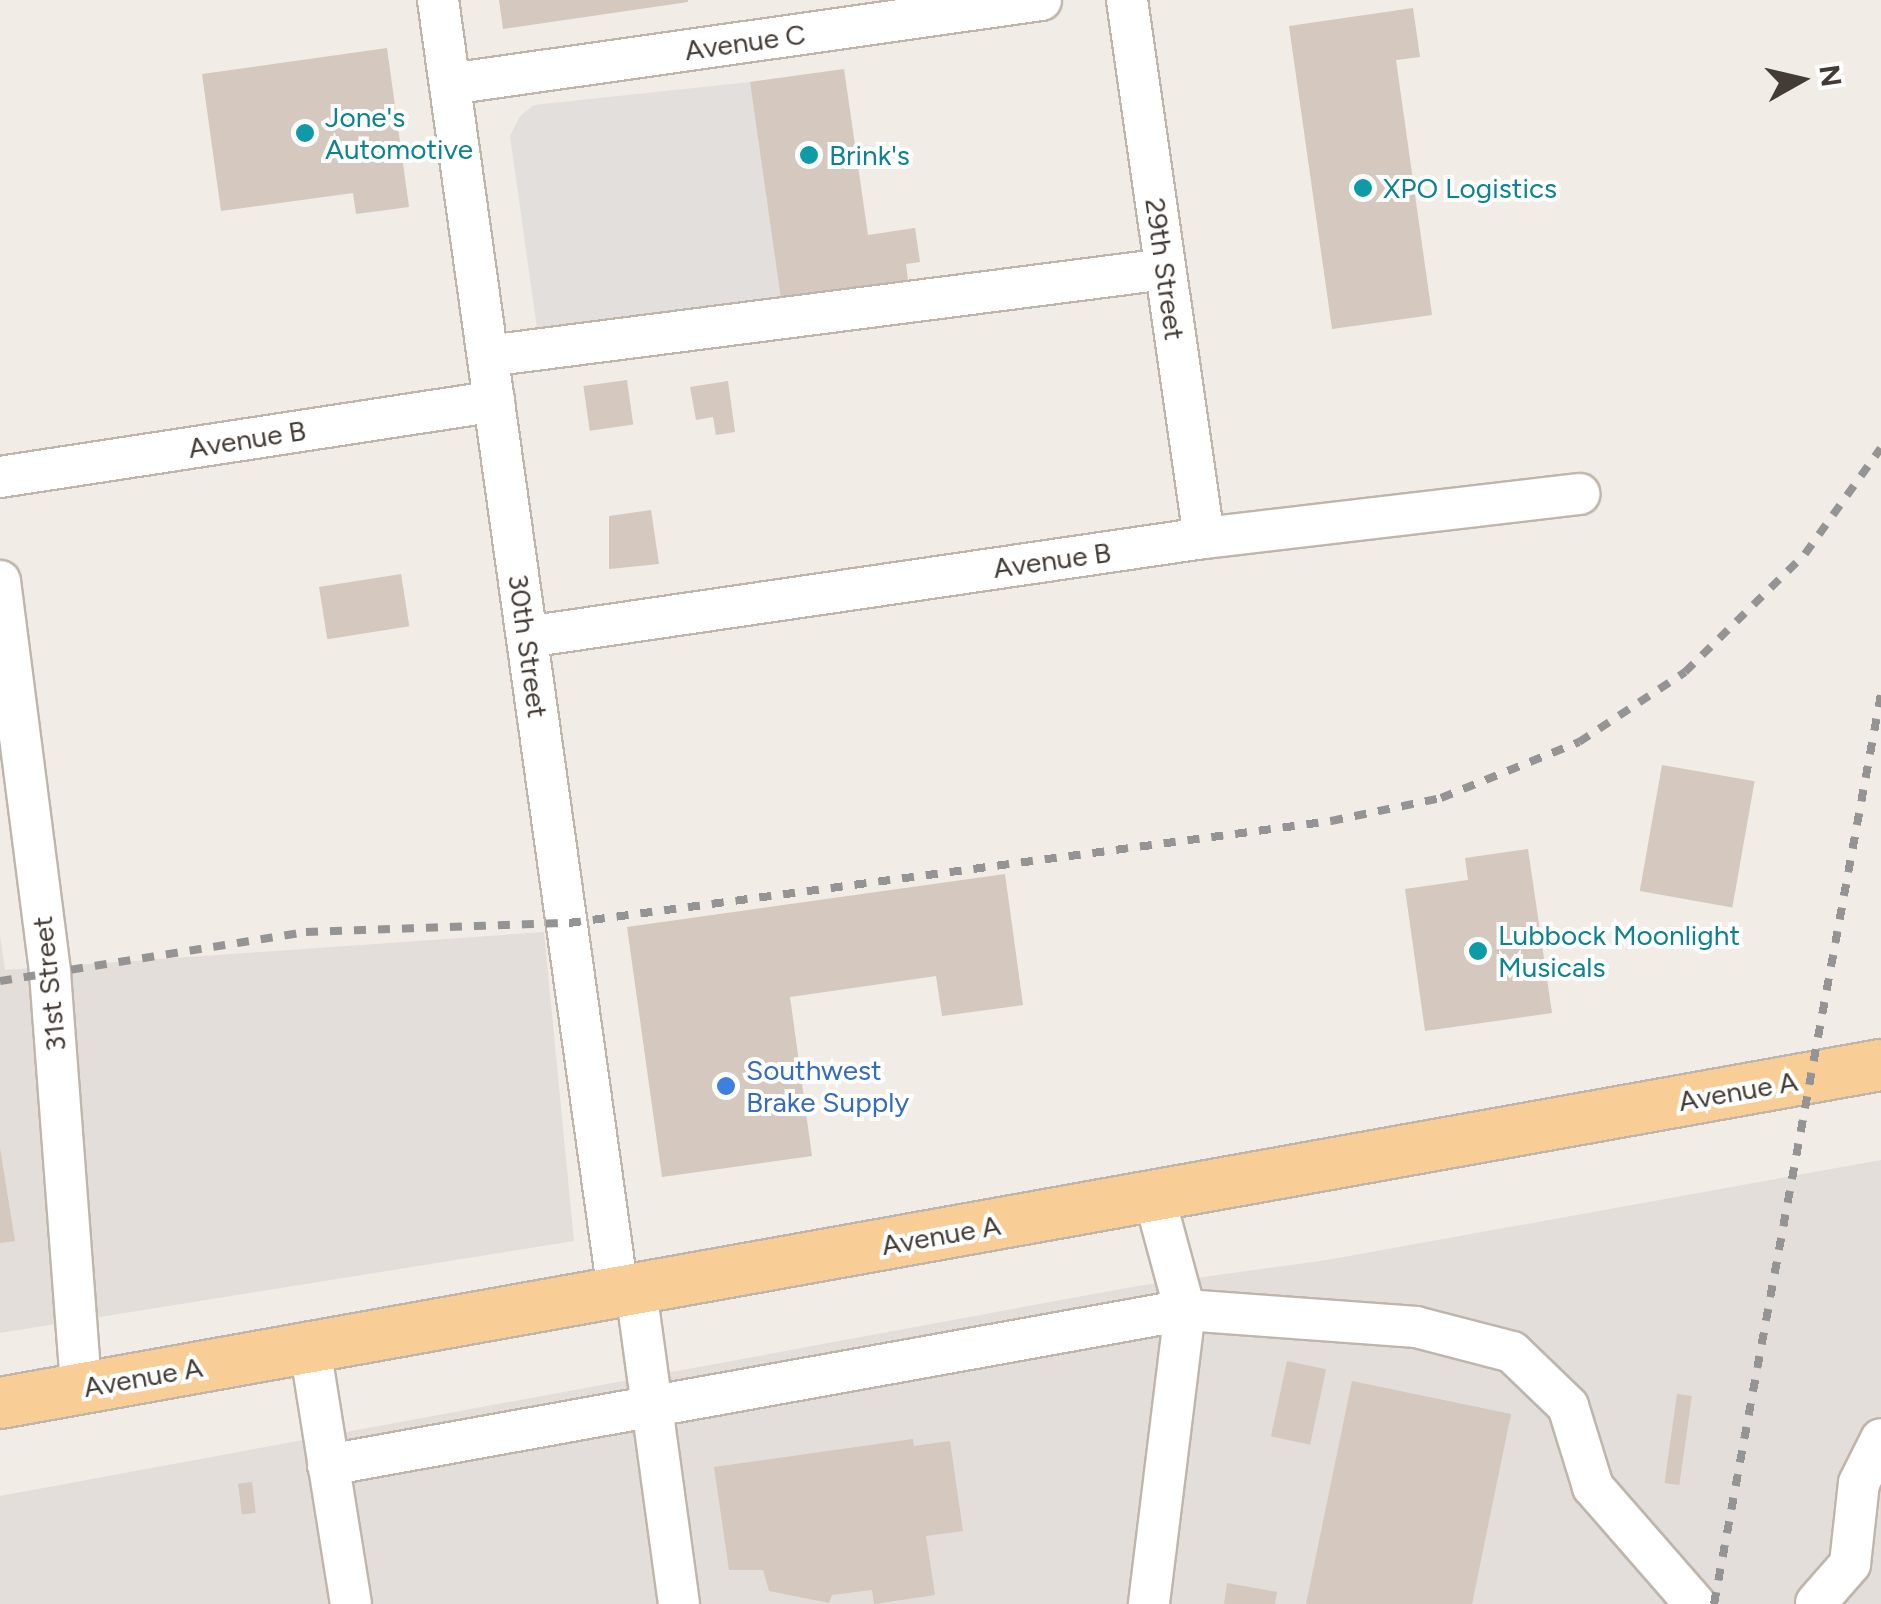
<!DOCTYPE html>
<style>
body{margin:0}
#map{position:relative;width:1881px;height:1604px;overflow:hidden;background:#f1ece5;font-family:Figtree,sans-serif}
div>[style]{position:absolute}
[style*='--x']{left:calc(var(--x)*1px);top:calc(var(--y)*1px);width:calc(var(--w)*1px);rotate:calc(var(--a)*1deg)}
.industrial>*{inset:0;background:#e3deda}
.parking>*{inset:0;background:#e2dfdd}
.building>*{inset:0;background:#d5c8be;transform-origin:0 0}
.roads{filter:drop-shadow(2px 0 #bfb5ab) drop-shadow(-2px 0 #bfb5ab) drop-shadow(0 2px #bfb5ab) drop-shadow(0 -2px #bfb5ab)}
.minor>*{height:40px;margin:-20px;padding:0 20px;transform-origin:20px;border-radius:20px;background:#fff}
.major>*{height:50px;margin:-25px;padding:0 25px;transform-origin:25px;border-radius:25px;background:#f9ce96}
.rail>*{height:8px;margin-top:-4px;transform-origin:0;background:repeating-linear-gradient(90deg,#949494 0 12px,transparent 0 24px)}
.dots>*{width:28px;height:28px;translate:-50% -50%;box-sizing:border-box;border:5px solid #fff;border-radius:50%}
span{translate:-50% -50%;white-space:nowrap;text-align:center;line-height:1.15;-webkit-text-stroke:8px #fff;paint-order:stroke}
.street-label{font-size:28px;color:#433b35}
.culture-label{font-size:28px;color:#0d838f}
.left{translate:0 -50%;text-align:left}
.shop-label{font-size:28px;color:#366cbe}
.north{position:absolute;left:1751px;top:30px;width:100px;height:100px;-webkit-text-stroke:8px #fff;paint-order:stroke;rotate:82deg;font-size:28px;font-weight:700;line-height:40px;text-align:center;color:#433b35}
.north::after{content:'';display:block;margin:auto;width:35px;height:45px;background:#433b35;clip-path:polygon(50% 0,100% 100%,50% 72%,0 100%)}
</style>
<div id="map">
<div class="industrial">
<i style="clip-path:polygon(544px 932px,574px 1241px,0 1333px,0 936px,5px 970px)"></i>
<i style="clip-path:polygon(1881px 1160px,1881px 1604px,0 1604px,0 1496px,1137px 1286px,1327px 1260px)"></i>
</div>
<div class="parking">
<i style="clip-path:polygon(750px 82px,783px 314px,539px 343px,510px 136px,520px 116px,534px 105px)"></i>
</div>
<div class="building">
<i style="clip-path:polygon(499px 0,688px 0,688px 2px,503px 29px)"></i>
<i style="clip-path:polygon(1413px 8px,1420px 57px,1396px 60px,1432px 315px,1332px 329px,1289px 26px)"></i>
<i style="clip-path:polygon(387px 48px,409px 207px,356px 214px,353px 193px,221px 211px,202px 74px)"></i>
<i style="clip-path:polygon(844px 69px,868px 235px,915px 228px,920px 262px,906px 264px,910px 296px,783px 314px,750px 82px)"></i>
<i style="left:627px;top:380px;width:45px;height:44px;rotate:82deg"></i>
<i style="clip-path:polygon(728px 381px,735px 432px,716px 435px,713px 417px,696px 420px,690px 387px)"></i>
<i style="clip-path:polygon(651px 510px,659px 564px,609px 569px,609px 516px)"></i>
<i style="left:401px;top:574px;width:53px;height:83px;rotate:81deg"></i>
<i style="left:1662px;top:765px;width:94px;height:128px;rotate:10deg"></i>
<i style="clip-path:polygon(1528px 849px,1552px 1013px,1425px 1031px,1405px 889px,1468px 880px,1465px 858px)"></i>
<i style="clip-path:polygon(1005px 874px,1023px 1005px,942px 1016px,936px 976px,790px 997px,812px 1156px,662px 1177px,627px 927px)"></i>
<i style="clip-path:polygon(0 1148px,15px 1241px,0 1243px)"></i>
<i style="left:1287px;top:1361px;width:40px;height:77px;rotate:12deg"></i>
<i style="clip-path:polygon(1352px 1381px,1511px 1414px,1472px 1604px,1306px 1604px)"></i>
<i style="left:1677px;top:1394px;width:15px;height:90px;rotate:8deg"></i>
<i style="clip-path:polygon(913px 1439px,914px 1446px,950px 1441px,963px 1531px,926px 1536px,935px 1595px,874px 1604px,872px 1590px,832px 1595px,829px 1603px,769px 1591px,763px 1570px,729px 1570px,714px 1467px)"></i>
<i style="left:252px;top:1482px;width:31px;height:14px;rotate:83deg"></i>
<i style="clip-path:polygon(1227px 1583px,1277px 1592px,1275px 1604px,1224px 1604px)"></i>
</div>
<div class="roads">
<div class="minor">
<i style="--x:438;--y:0;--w:1304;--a:82.07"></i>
<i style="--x:1127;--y:0;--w:543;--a:81.85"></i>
<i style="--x:450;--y:84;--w:597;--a:-8.09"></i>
<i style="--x:488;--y:356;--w:683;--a:-7.32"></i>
<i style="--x:0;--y:477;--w:500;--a:-8.7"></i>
<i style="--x:0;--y:581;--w:395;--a:82.7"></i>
<i style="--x:50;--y:973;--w:416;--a:85.7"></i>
<i style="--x:527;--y:637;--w:684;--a:-8.32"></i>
<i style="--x:1204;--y:538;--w:378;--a:-6.7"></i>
<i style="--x:1154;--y:1196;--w:118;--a:74.8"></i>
<i style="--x:1185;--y:1310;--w:232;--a:4.2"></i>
<i style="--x:1416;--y:1327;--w:99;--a:14.6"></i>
<i style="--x:1512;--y:1352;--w:78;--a:44"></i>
<i style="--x:1568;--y:1406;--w:85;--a:72.8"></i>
<i style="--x:1593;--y:1487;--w:155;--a:48.9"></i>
<i style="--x:636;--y:1290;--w:317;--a:82.2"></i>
<i style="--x:310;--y:1348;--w:259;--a:80.9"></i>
<i style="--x:328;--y:1465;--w:871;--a:-10.25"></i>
<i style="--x:1185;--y:1310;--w:296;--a:97"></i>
<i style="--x:1816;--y:1603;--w:52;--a:-48.9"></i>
<i style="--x:1850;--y:1564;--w:81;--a:-83.7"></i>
<i style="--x:1859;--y:1483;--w:49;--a:-63.4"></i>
</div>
<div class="major">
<i style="--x:0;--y:1403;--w:1911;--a:-10.19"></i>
</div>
</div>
<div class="rail">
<i style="--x:0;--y:981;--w:310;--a:-9.1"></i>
<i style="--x:306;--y:932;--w:263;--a:-2"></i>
<i style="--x:569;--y:923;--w:769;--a:-7.62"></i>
<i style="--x:1331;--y:821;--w:112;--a:-11.8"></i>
<i style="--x:1441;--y:798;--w:149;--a:-22.1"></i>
<i style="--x:1579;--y:742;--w:127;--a:-33.4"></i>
<i style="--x:1685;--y:672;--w:168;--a:-44.5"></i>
<i style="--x:1805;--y:554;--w:130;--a:-54.4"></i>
<i style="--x:1714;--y:1604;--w:925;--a:-79.6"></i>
</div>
<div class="dots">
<i style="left:305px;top:133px;background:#0f9aa8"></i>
<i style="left:809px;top:155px;background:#0f9aa8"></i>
<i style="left:1363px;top:188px;background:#0f9aa8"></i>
<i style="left:1478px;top:951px;background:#0f9aa8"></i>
<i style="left:726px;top:1086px;background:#3f7fe0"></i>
</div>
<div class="street-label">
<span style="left:745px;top:42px;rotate:-8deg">Avenue C</span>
<span style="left:1165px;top:269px;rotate:82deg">29th Street</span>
<span style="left:247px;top:439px;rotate:-9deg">Avenue B</span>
<span style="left:1052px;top:560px;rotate:-8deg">Avenue B</span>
<span style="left:528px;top:646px;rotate:82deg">30th Street</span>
<span style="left:49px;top:984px;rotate:-96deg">31st Street</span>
<span style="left:1738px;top:1091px;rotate:-10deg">Avenue A</span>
<span style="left:941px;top:1235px;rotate:-10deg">Avenue A</span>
<span style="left:143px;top:1377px;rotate:-10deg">Avenue A</span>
</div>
<div class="culture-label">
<span class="left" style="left:325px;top:133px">Jone's<br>Automotive</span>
<span class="left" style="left:829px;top:155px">Brink's</span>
<span class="left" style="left:1383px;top:188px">XPO Logistics</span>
<span class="left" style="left:1498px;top:951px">Lubbock Moonlight<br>Musicals</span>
</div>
<div class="shop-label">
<span class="left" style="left:746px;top:1086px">Southwest<br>Brake Supply</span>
</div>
<div class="north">N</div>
</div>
